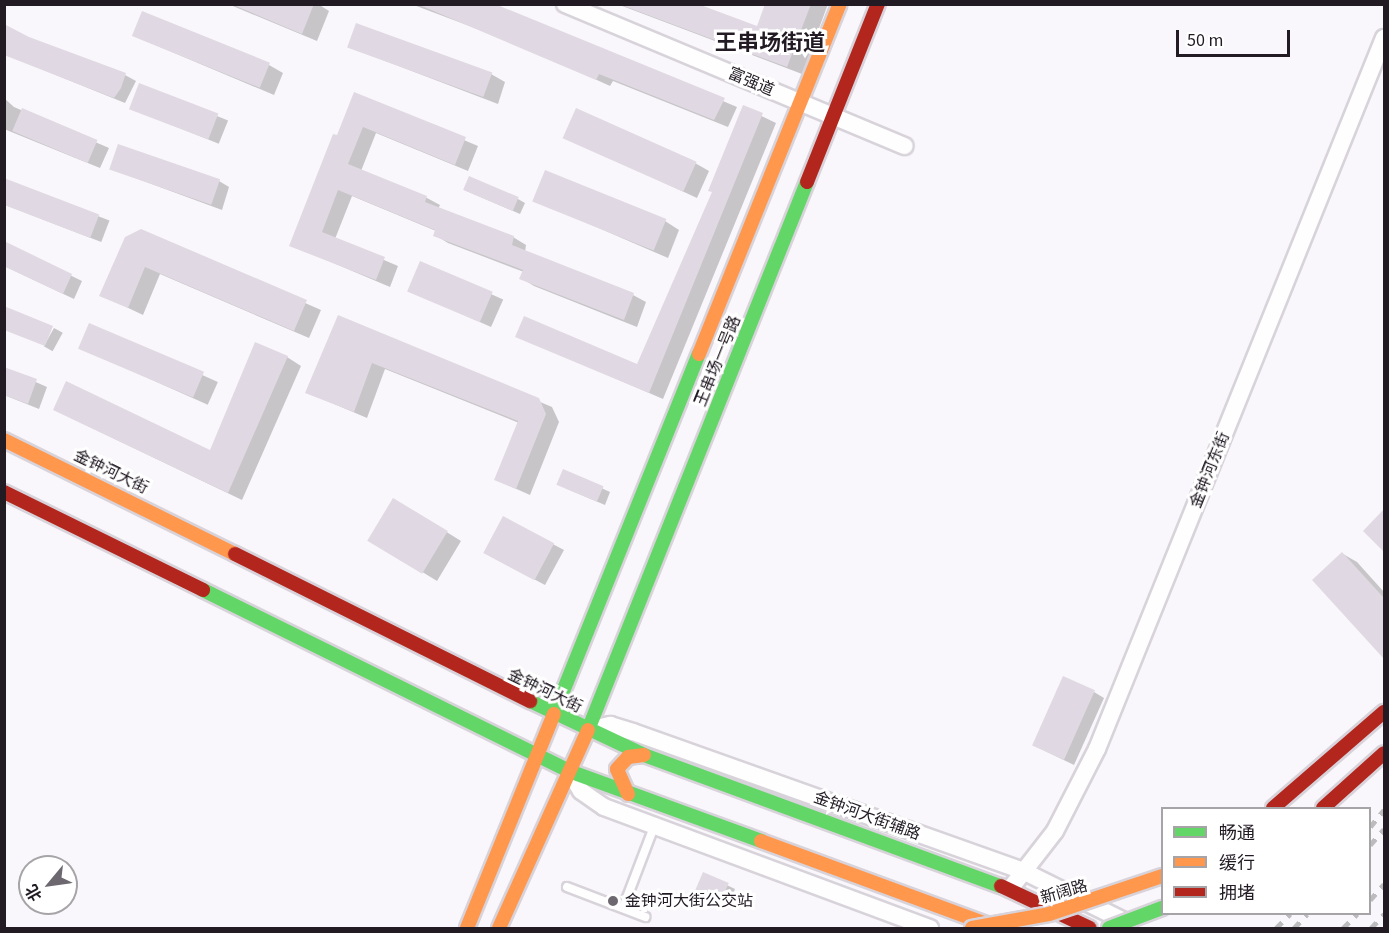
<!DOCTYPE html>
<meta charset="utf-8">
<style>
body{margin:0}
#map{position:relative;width:1389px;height:933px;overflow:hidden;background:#f9f7fb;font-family:"Source Sans 3","Noto Sans SC",sans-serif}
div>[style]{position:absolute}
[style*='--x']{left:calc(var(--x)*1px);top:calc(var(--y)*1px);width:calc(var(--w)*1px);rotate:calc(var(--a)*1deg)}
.shadow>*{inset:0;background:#0003;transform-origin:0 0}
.building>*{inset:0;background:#e0d8e3;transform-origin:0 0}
.roads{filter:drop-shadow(2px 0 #d8d3da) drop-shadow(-2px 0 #d8d3da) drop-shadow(0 2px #d8d3da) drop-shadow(0 -2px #d8d3da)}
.lane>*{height:8px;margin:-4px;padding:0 4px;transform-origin:4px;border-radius:4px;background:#fefefe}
.street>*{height:16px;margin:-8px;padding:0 8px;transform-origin:8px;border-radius:8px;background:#fefefe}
.fast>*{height:14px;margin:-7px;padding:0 7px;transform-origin:7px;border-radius:7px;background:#63d668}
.slow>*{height:14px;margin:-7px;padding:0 7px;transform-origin:7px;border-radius:7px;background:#ff974d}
.jam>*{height:14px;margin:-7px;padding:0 7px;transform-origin:7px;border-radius:7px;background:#b3261e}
.rail>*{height:4.5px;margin-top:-2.25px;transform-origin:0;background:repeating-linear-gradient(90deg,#bcbbbd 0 8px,transparent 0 16px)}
.bridges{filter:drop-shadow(2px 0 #d8d3da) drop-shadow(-2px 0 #d8d3da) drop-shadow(0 2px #d8d3da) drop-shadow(0 -2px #d8d3da)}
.fast-bridge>*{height:14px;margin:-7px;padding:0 7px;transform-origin:7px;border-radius:7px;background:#63d668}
.slow-bridge>*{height:14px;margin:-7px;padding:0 7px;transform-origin:7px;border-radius:7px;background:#ff974d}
.dots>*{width:16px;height:16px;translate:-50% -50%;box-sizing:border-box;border:3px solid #fff;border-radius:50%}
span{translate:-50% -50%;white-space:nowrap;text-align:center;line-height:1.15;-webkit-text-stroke:6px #fff;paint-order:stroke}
.street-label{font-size:16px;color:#221b24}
.poi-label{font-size:16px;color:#221b24}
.left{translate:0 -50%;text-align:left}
.district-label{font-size:22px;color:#221b24;font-weight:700}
.frame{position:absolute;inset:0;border:6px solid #221b24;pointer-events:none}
.legend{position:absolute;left:1161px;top:807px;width:210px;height:108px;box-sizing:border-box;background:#fff;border:2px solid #a7a4a7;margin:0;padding:8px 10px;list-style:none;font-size:18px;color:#221b24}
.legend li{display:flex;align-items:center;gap:12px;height:30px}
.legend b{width:30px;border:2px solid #a7a4a7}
.north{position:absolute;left:18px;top:855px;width:60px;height:60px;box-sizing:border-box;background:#fff;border:2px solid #a7a4a7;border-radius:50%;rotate:241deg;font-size:16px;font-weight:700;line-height:24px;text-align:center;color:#221b24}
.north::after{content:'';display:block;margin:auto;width:21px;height:27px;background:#6d686f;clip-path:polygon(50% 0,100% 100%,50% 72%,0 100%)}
.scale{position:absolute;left:1176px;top:30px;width:114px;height:27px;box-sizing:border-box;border:3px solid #221b24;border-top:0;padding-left:8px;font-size:18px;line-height:21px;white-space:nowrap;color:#221b24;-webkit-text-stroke:4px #fff;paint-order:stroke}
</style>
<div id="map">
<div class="shadow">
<i style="clip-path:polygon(228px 4px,318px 4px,329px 11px,317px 41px)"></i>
<i style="clip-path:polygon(411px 4px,493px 4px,737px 107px,728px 127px,613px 81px,610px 86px,520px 45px)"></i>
<i style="clip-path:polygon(617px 4px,694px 4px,757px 28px,766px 4px,828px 4px,802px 74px)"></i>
<i style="clip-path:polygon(134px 36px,269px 65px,283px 73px,274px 95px)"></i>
<i style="clip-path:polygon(349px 47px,491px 74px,505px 82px,498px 104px)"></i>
<i style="clip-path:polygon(4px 54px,125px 75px,136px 81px,125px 103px)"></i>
<i style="left:140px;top:85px;width:95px;height:25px;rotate:22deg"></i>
<i style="clip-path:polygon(355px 94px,478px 146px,468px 171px,376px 133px,361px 171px,427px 198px,440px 205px,438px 209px,513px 237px,526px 245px,525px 252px,633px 295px,646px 302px,637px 327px,534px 286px,521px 278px,524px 272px,448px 243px,435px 235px,436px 231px,352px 196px,335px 239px,398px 266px,390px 287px,291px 245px)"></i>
<i style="clip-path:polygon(4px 98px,14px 107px,109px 148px,100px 168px,4px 129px)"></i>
<i style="clip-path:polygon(743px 107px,776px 123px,663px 399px,517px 336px,638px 366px,714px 192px)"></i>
<i style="clip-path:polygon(565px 137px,695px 163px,709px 171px,697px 198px)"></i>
<i style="clip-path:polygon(111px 169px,219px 181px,229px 187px,222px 210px)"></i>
<i style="left:4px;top:180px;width:113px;height:23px;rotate:21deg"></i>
<i style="clip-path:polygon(464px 190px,518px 199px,525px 203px,520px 214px)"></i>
<i style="clip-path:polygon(534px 200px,665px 221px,679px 230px,668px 258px)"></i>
<i style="clip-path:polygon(141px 231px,321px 310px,309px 338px,160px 274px,143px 315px,101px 295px)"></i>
<i style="clip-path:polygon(4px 243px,82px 281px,74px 299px,4px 266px)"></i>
<i style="left:421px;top:263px;width:90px;height:30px;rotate:24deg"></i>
<i style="clip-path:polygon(339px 317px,552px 407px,559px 422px,530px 495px,496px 480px,519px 423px,385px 369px,367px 418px,306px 392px)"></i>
<i style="left:90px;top:325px;width:140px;height:25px;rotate:24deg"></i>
<i style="left:54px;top:328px;width:10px;height:21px;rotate:29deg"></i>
<i style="clip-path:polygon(287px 357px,301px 366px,242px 500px,69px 417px,211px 452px)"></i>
<i style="clip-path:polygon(4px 368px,47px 387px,39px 409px,4px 395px)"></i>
<i style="clip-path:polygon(564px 471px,610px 492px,605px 505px,565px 488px)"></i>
<i style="clip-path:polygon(408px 508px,461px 541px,437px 581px,370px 540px)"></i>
<i style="clip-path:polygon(1384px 512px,1384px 550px,1365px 531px)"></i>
<i style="clip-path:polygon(504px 518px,564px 550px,545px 585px,496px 559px)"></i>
<i style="clip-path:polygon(1343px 554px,1357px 562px,1384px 592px,1384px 656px)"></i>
<i style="clip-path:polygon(1094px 692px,1104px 698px,1074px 765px,1043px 750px)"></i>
<i style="clip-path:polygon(704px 874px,735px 889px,728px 907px,703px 896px)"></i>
</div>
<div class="building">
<i style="clip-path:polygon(231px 4px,314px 4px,302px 34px)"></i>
<i style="clip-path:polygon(417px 4px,495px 4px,725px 98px,714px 120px,599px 74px,596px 80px)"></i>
<i style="clip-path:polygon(698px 4px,757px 26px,765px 4px,811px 4px,787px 67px,624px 6px)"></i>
<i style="left:142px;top:11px;width:138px;height:27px;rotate:22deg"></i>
<i style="left:356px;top:23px;width:145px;height:26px;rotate:20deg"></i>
<i style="clip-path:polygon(4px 24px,29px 37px,126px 73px,121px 88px,114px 98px,4px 55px)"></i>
<i style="left:139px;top:83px;width:85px;height:28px;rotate:21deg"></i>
<i style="clip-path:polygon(354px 92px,466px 137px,455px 165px,363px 127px,348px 164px,427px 196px,425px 202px,514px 236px,512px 245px,634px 293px,624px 320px,519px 279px,523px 270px,433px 236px,435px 230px,338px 190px,322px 232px,385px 257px,376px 280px,289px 246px,333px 134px,337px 135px)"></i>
<i style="clip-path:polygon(743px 105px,763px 113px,649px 393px,515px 337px,524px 316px,637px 364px,712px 192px,708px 191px)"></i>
<i style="left:22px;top:108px;width:82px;height:25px;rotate:23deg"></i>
<i style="left:576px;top:108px;width:132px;height:33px;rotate:24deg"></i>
<i style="left:118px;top:144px;width:108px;height:27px;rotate:19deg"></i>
<i style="left:545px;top:170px;width:131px;height:34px;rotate:22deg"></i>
<i style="left:469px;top:176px;width:54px;height:15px;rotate:23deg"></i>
<i style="left:4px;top:178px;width:102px;height:25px;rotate:21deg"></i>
<i style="clip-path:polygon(141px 229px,307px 300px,294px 331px,145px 267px,128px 308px,99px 296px,125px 237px)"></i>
<i style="clip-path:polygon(4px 241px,72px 274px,63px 294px,4px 266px)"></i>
<i style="left:420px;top:261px;width:79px;height:33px;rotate:23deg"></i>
<i style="clip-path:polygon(4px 306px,53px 326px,45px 346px,4px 330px)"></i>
<i style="clip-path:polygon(338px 315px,539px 398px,546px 414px,516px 489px,494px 480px,518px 421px,372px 363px,354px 412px,305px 393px)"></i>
<i style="left:89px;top:323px;width:125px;height:28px;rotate:23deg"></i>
<i style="clip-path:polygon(255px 342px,288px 356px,228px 493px,53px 410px,66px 381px,210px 450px)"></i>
<i style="clip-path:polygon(4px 367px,37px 379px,28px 404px,4px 395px)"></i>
<i style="left:563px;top:469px;width:44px;height:17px;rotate:23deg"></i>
<i style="left:393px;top:498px;width:64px;height:50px;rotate:31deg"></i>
<i style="clip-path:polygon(1384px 509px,1384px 552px,1363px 531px)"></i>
<i style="left:503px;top:516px;width:58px;height:42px;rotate:28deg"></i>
<i style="clip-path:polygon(1342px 552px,1384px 598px,1384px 659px,1312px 580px)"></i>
<i style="left:1063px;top:676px;width:35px;height:76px;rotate:24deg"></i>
<i style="left:703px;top:872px;width:28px;height:22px;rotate:23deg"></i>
</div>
<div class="roads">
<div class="lane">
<i style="--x:567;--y:887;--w:84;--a:21"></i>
<i style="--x:623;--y:908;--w:90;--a:-69.1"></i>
</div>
<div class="street">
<i style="--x:565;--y:4;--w:368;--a:22.7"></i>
<i style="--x:588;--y:730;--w:23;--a:-13"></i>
<i style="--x:610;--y:725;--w:24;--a:17"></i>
<i style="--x:633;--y:732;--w:414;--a:19.6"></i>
<i style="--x:1023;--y:871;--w:117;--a:26.3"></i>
<i style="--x:569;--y:771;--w:23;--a:59"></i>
<i style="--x:581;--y:791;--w:28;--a:35"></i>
<i style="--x:604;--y:807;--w:348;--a:20.4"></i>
<i style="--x:1010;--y:889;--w:73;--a:-52.2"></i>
<i style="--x:1055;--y:831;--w:92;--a:-62.9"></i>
<i style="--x:1097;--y:749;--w:767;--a:-68.02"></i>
</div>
<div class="fast">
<i style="--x:203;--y:590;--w:408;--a:26.3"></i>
<i style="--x:569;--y:771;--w:204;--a:20"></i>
<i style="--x:530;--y:701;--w:126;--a:25.3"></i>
<i style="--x:644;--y:755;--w:380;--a:20.2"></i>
<i style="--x:554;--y:714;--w:388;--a:-68.1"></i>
<i style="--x:588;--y:730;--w:590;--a:-68.22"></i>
</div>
<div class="slow">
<i style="--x:699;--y:354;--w:377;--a:-68.1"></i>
<i style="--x:4;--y:440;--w:258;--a:26.3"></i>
<i style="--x:628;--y:794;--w:27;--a:-114"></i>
<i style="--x:617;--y:769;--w:16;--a:-47"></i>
<i style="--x:628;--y:757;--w:16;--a:-7"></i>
<i style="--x:761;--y:841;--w:252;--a:20.2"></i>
<i style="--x:467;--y:928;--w:231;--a:-67.9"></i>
<i style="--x:499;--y:928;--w:217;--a:-65.8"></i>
</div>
<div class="jam">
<i style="--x:807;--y:182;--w:192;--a:-68.3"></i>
<i style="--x:4;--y:492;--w:222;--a:26.2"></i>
<i style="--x:235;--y:554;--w:330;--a:26.5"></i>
<i style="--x:1273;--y:808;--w:147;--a:-40.9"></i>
<i style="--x:1323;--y:808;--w:82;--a:-42"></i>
<i style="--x:1001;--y:886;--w:98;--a:25.3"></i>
</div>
</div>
<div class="rail">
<i style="--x:1370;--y:827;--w:22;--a:-51"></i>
<i style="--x:1370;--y:845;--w:21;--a:-49"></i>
<i style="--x:1370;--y:900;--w:21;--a:-49"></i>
<i style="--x:1276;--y:928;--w:20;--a:-45"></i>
<i style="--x:1294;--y:928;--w:19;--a:-47"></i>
<i style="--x:1343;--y:928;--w:20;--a:-45"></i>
<i style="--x:1371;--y:928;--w:19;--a:-47"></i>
</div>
<div class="bridges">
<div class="fast-bridge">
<i style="--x:1109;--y:928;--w:57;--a:-20.7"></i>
</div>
<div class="slow-bridge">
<i style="--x:972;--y:928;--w:78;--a:-10.3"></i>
<i style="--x:1049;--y:914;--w:119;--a:-18.6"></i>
</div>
</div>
<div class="dots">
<i style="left:613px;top:901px;background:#6d686f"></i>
</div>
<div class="street-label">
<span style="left:751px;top:82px;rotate:23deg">富强道</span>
<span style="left:718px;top:361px;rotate:-68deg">王串场一号路</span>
<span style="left:1210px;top:470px;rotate:-68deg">金钟河东街</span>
<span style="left:111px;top:472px;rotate:26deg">金钟河大街</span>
<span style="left:545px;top:691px;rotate:26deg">金钟河大街</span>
<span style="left:867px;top:816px;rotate:20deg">金钟河大街辅路</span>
<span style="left:1064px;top:892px;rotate:-16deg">新阔路</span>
</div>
<div class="poi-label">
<span class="left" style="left:625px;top:901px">金钟河大街公交站</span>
</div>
<div class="district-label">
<span style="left:770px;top:44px">王串场街道</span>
</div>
<div class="frame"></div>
<ul class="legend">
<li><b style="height:8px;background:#63d668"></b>畅通</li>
<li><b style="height:8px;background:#ff974d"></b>缓行</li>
<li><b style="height:8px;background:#b3261e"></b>拥堵</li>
</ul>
<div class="north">北</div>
<div class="scale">50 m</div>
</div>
